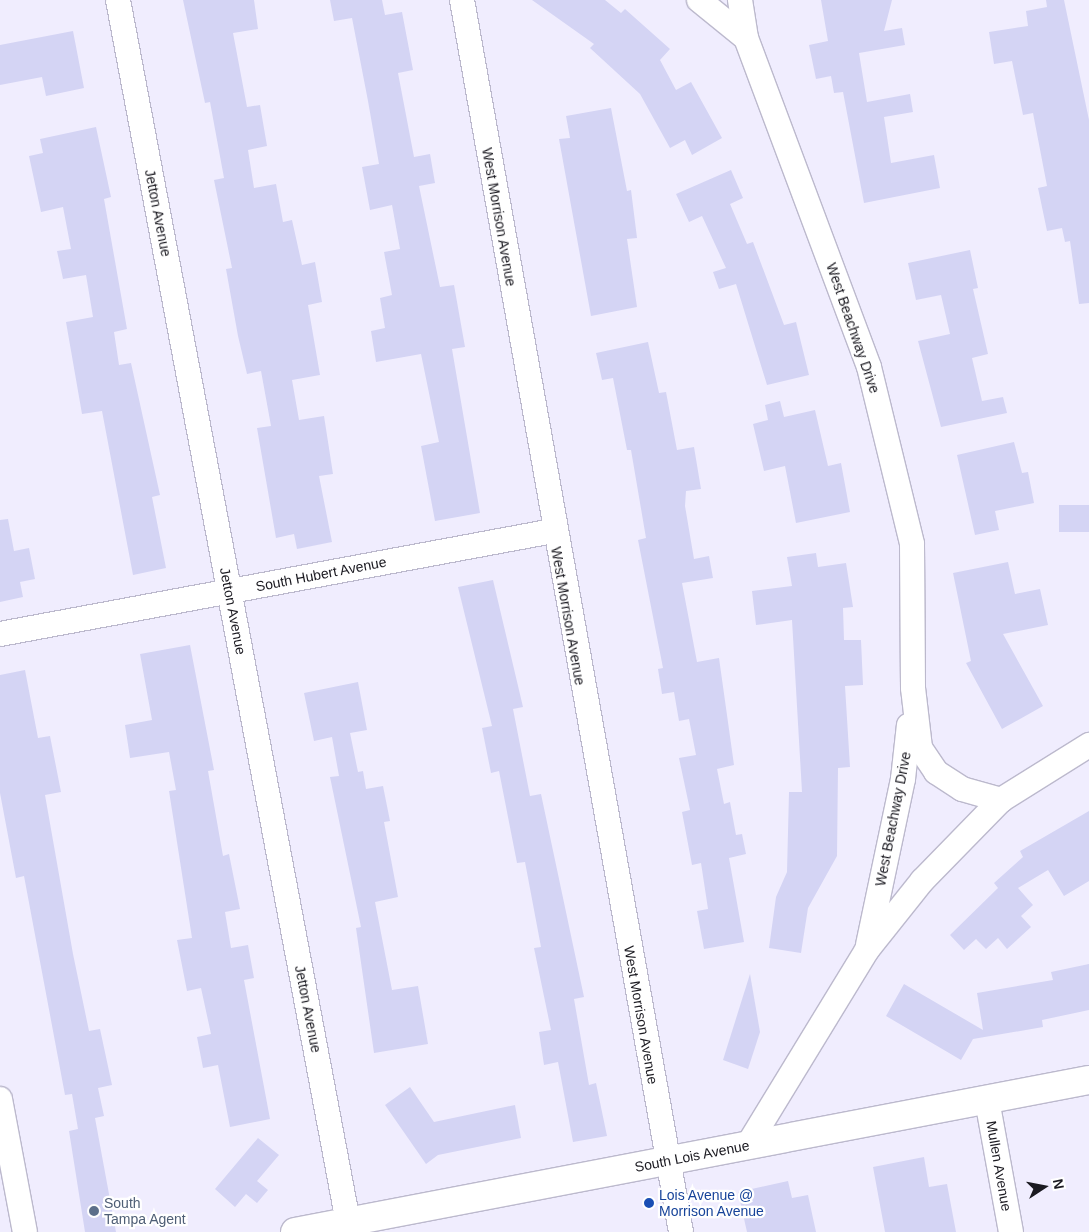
<!DOCTYPE html>
<style>
body{margin:0}
#map{position:relative;width:1089px;height:1232px;overflow:hidden;background:#f0edfe;font-family:Helvetica,sans-serif}
div>[style]{position:absolute}
[style*='--x']{left:calc(var(--x)*1px);top:calc(var(--y)*1px);width:calc(var(--w)*1px);rotate:calc(var(--a)*1deg)}
.building>*{inset:0;background:#d4d4f4;transform-origin:0 0}
.roads{filter:drop-shadow(1px 0 #bcb9cd) drop-shadow(-1px 0 #bcb9cd) drop-shadow(0 1px #bcb9cd) drop-shadow(0 -1px #bcb9cd)}
.street>*{height:24px;margin:-12px;padding:0 12px;transform-origin:12px;border-radius:12px;background:#fff}
.secondary>*{height:28px;margin:-14px;padding:0 14px;transform-origin:14px;border-radius:14px;background:#fff}
.dots>*{width:14px;height:14px;translate:-50% -50%;box-sizing:border-box;border:2px solid #fff;border-radius:50%}
span{translate:-50% -50%;white-space:nowrap;text-align:center;line-height:1.15;-webkit-text-stroke:4.5px #fff;paint-order:stroke}
.street-label{font-size:14px;color:#1b1a21}
.transit-label{font-size:14px;color:#164399}
.left{translate:0 -50%;text-align:left}
.service-label{font-size:14px;color:#4e5e75}
.north{position:absolute;left:1019px;top:1162px;width:50px;height:50px;-webkit-text-stroke:4px #fff;paint-order:stroke;rotate:79deg;font-size:14px;font-weight:700;line-height:20px;text-align:center;color:#1b1a21}
.north::after{content:'';display:block;margin:auto;width:18px;height:22px;background:#1b1a21;clip-path:polygon(50% 0,100% 100%,50% 72%,0 100%)}
</style>
<div id="map">
<div class="building">
<i style="clip-path:polygon(183px 0,254px 0,258px 29px,233px 33px,247px 107px,260px 105px,267px 146px,248px 150px,254px 188px,276px 184px,283px 222px,292px 220px,302px 265px,315px 262px,322px 302px,308px 305px,320px 375px,292px 380px,299px 420px,324px 416px,333px 474px,319px 476px,332px 542px,297px 549px,294px 534px,276px 538px,257px 428px,271px 426px,261px 371px,247px 374px,238px 336px,226px 269px,232px 268px,214px 180px,224px 178px,210px 102px,205px 103px)"></i>
<i style="clip-path:polygon(330px 0,382px 0,385px 15px,402px 12px,413px 70px,398px 73px,414px 157px,430px 154px,435px 183px,419px 186px,440px 287px,454px 285px,465px 347px,452px 349px,480px 513px,435px 521px,421px 446px,439px 442px,421px 354px,376px 362px,371px 331px,385px 328px,380px 298px,392px 295px,384px 252px,400px 249px,392px 205px,370px 210px,362px 167px,379px 164px,368px 101px,352px 18px,334px 21px)"></i>
<i style="clip-path:polygon(532px 0,605px 0,621px 13px,625px 9px,670px 49px,660px 60px,676px 90px,691px 82px,722px 138px,692px 155px,685px 140px,670px 148px,640px 94px,590px 48px,594px 44px)"></i>
<i style="clip-path:polygon(821px 0,892px 0,884px 31px,902px 28px,905px 45px,859px 53px,867px 102px,910px 94px,913px 112px,884px 117px,891px 163px,934px 155px,940px 188px,864px 203px,843px 92px,834px 93px,831px 76px,816px 79px,809px 45px,828px 41px)"></i>
<i style="clip-path:polygon(1046px 0,1064px 0,1089px 120px,1089px 303px,1079px 304px,1070px 241px,1065px 242px,1062px 228px,1047px 231px,1038px 188px,1047px 186px,1033px 113px,1023px 115px,1012px 61px,994px 64px,989px 32px,1028px 26px,1026px 11px,1047px 7px)"></i>
<i style="clip-path:polygon(73px 31px,84px 88px,46px 96px,42px 77px,0 85px,0 45px)"></i>
<i style="clip-path:polygon(611px 108px,627px 191px,631px 190px,637px 238px,627px 239px,637px 307px,591px 316px,559px 139px,570px 138px,566px 116px)"></i>
<i style="clip-path:polygon(96px 127px,111px 197px,104px 199px,127px 329px,114px 332px,119px 365px,131px 363px,160px 495px,152px 497px,166px 568px,133px 575px,102px 411px,82px 414px,66px 322px,93px 317px,86px 275px,63px 279px,57px 251px,71px 249px,63px 207px,41px 212px,29px 156px,43px 153px,40px 139px)"></i>
<i style="clip-path:polygon(731px 170px,743px 198px,730px 204px,747px 244px,753px 242px,784px 325px,796px 322px,809px 375px,767px 385px,736px 284px,719px 289px,713px 272px,726px 268px,702px 216px,689px 222px,676px 194px)"></i>
<i style="clip-path:polygon(970px 250px,978px 288px,973px 289px,988px 354px,972px 358px,982px 401px,1003px 397px,1007px 413px,941px 427px,918px 341px,950px 334px,941px 295px,916px 300px,908px 263px)"></i>
<i style="clip-path:polygon(648px 342px,659px 393px,666px 392px,677px 450px,694px 447px,701px 489px,686px 491px,685px 506px,694px 559px,709px 556px,713px 578px,682px 583px,697px 662px,719px 658px,734px 765px,717px 769px,724px 804px,730px 802px,736px 835px,742px 834px,746px 854px,729px 858px,744px 942px,704px 949px,697px 911px,708px 909px,701px 863px,692px 865px,682px 812px,690px 810px,679px 758px,696px 755px,689px 719px,679px 721px,674px 692px,662px 694px,658px 669px,663px 668px,638px 540px,646px 538px,631px 450px,627px 450px,613px 378px,602px 380px,596px 353px)"></i>
<i style="clip-path:polygon(780px 401px,784px 417px,815px 410px,828px 466px,841px 463px,850px 512px,796px 523px,785px 466px,764px 471px,753px 424px,768px 420px,765px 405px)"></i>
<i style="clip-path:polygon(1014px 442px,1022px 473px,1028px 472px,1034px 503px,995px 511px,999px 530px,975px 535px,957px 455px)"></i>
<i style="left:1089px;top:505px;width:27px;height:30px;rotate:90deg"></i>
<i style="clip-path:polygon(8px 519px,14px 551px,29px 548px,35px 579px,20px 582px,23px 597px,0 602px,0 520px)"></i>
<i style="clip-path:polygon(816px 553px,818px 567px,846px 563px,853px 607px,843px 608px,844px 640px,861px 640px,863px 685px,845px 686px,850px 767px,838px 768px,837px 856px,808px 908px,801px 953px,769px 948px,776px 897px,787px 872px,789px 792px,802px 792px,792px 620px,756px 625px,752px 591px,792px 586px,787px 557px)"></i>
<i style="clip-path:polygon(1008px 562px,1015px 594px,1040px 589px,1048px 625px,1003px 634px,1043px 706px,1002px 729px,966px 663px,971px 661px,953px 573px)"></i>
<i style="clip-path:polygon(493px 580px,523px 707px,513px 709px,530px 796px,541px 794px,584px 997px,574px 999px,589px 1085px,596px 1083px,607px 1136px,573px 1142px,558px 1062px,544px 1065px,539px 1032px,551px 1030px,534px 948px,541px 947px,525px 862px,517px 863px,499px 771px,491px 773px,482px 728px,492px 726px,458px 587px)"></i>
<i style="clip-path:polygon(190px 645px,214px 770px,208px 771px,223px 856px,229px 854px,240px 909px,225px 912px,231px 948px,248px 945px,254px 978px,244px 980px,270px 1119px,230px 1127px,218px 1065px,203px 1068px,197px 1037px,211px 1034px,201px 988px,187px 991px,177px 940px,192px 938px,169px 791px,176px 790px,169px 752px,130px 758px,125px 725px,152px 720px,140px 654px)"></i>
<i style="clip-path:polygon(25px 670px,38px 738px,50px 736px,61px 792px,45px 795px,73px 954px,89px 1031px,100px 1029px,112px 1085px,98px 1088px,104px 1116px,95px 1118px,116px 1232px,85px 1232px,69px 1131px,78px 1129px,72px 1094px,65px 1095px,24px 876px,16px 878px,0 793px,0 675px)"></i>
<i style="clip-path:polygon(358px 682px,367px 730px,350px 733px,358px 772px,363px 771px,366px 789px,383px 786px,390px 821px,384px 822px,398px 897px,375px 902px,392px 990px,418px 986px,428px 1044px,374px 1053px,356px 928px,361px 927px,330px 777px,339px 776px,332px 737px,314px 741px,304px 693px)"></i>
<i style="clip-path:polygon(1089px 811px,1089px 881px,1064px 896px,1048px 870px,1018px 888px,1033px 905px,1021px 916px,1031px 927px,1007px 949px,998px 938px,986px 949px,976px 939px,964px 950px,950px 935px,998px 888px,994px 883px,1023px 857px,1020px 851px)"></i>
<i style="clip-path:polygon(1089px 964px,1089px 1010px,1042px 1020px,1043px 1027px,973px 1039px,961px 1060px,886px 1016px,904px 984px,983px 1030px,977px 993px,1053px 980px,1051px 972px)"></i>
<i style="clip-path:polygon(750px 974px,760px 1032px,748px 1069px,723px 1060px)"></i>
<i style="clip-path:polygon(410px 1087px,434px 1122px,515px 1105px,521px 1138px,438px 1155px,426px 1164px,385px 1105px)"></i>
<i style="clip-path:polygon(258px 1138px,279px 1155px,257px 1181px,268px 1190px,257px 1203px,246px 1194px,235px 1207px,215px 1189px)"></i>
<i style="clip-path:polygon(924px 1157px,929px 1187px,947px 1184px,956px 1232px,885px 1232px,873px 1167px)"></i>
<i style="clip-path:polygon(788px 1181px,792px 1198px,808px 1195px,816px 1232px,747px 1232px,738px 1192px)"></i>
</div>
<div class="roads">
<div class="street">
<i style="--x:118;--y:0;--w:1243;--a:79.34"></i>
<i style="--x:462;--y:0;--w:1251;--a:79.92"></i>
<i style="--x:699;--y:0;--w:60;--a:39"></i>
<i style="--x:746;--y:38;--w:351;--a:69.5"></i>
<i style="--x:869;--y:367;--w:182;--a:76.3"></i>
<i style="--x:912;--y:544;--w:144;--a:89.6"></i>
<i style="--x:913;--y:688;--w:60;--a:83.3"></i>
<i style="--x:920;--y:748;--w:29;--a:56"></i>
<i style="--x:936;--y:772;--w:31;--a:33"></i>
<i style="--x:962;--y:789;--w:41;--a:15.8"></i>
<i style="--x:1001;--y:800;--w:113;--a:134.3"></i>
<i style="--x:922;--y:881;--w:88;--a:128.6"></i>
<i style="--x:867;--y:950;--w:228;--a:121.4"></i>
<i style="--x:740;--y:0;--w:38;--a:81"></i>
<i style="--x:0;--y:634;--w:563;--a:-10.55"></i>
<i style="--x:1001;--y:800;--w:104;--a:-32"></i>
<i style="--x:868;--y:945;--w:170;--a:-78.1"></i>
<i style="--x:903;--y:779;--w:54;--a:-83.7"></i>
<i style="--x:0;--y:1099;--w:135;--a:79.4"></i>
<i style="--x:987;--y:1100;--w:134;--a:79.7"></i>
</div>
<div class="secondary">
<i style="--x:295;--y:1232;--w:808;--a:-10.84"></i>
</div>
</div>
<div class="dots">
<i style="left:649px;top:1203px;background:#1a4fb4"></i>
<i style="left:94px;top:1211px;background:#5c6f8a"></i>
</div>
<div class="street-label">
<span style="left:158px;top:213px;rotate:79deg">Jetton Avenue</span>
<span style="left:499px;top:217px;rotate:80deg">West Morrison Avenue</span>
<span style="left:853px;top:328px;rotate:71deg">West Beachway Drive</span>
<span style="left:321px;top:574px;rotate:-11deg">South Hubert Avenue</span>
<span style="left:233px;top:611px;rotate:79deg">Jetton Avenue</span>
<span style="left:568px;top:616px;rotate:80deg">West Morrison Avenue</span>
<span style="left:893px;top:819px;rotate:-79deg">West Beachway Drive</span>
<span style="left:308px;top:1009px;rotate:79deg">Jetton Avenue</span>
<span style="left:641px;top:1015px;rotate:80deg">West Morrison Avenue</span>
<span style="left:692px;top:1156px;rotate:-11deg">South Lois Avenue</span>
<span style="left:999px;top:1166px;rotate:80deg">Mullen Avenue</span>
</div>
<div class="transit-label">
<span class="left" style="left:659px;top:1203px">Lois Avenue @<br>Morrison Avenue</span>
</div>
<div class="service-label">
<span class="left" style="left:104px;top:1211px">South<br>Tampa Agent</span>
</div>
<div class="north">N</div>
</div>
